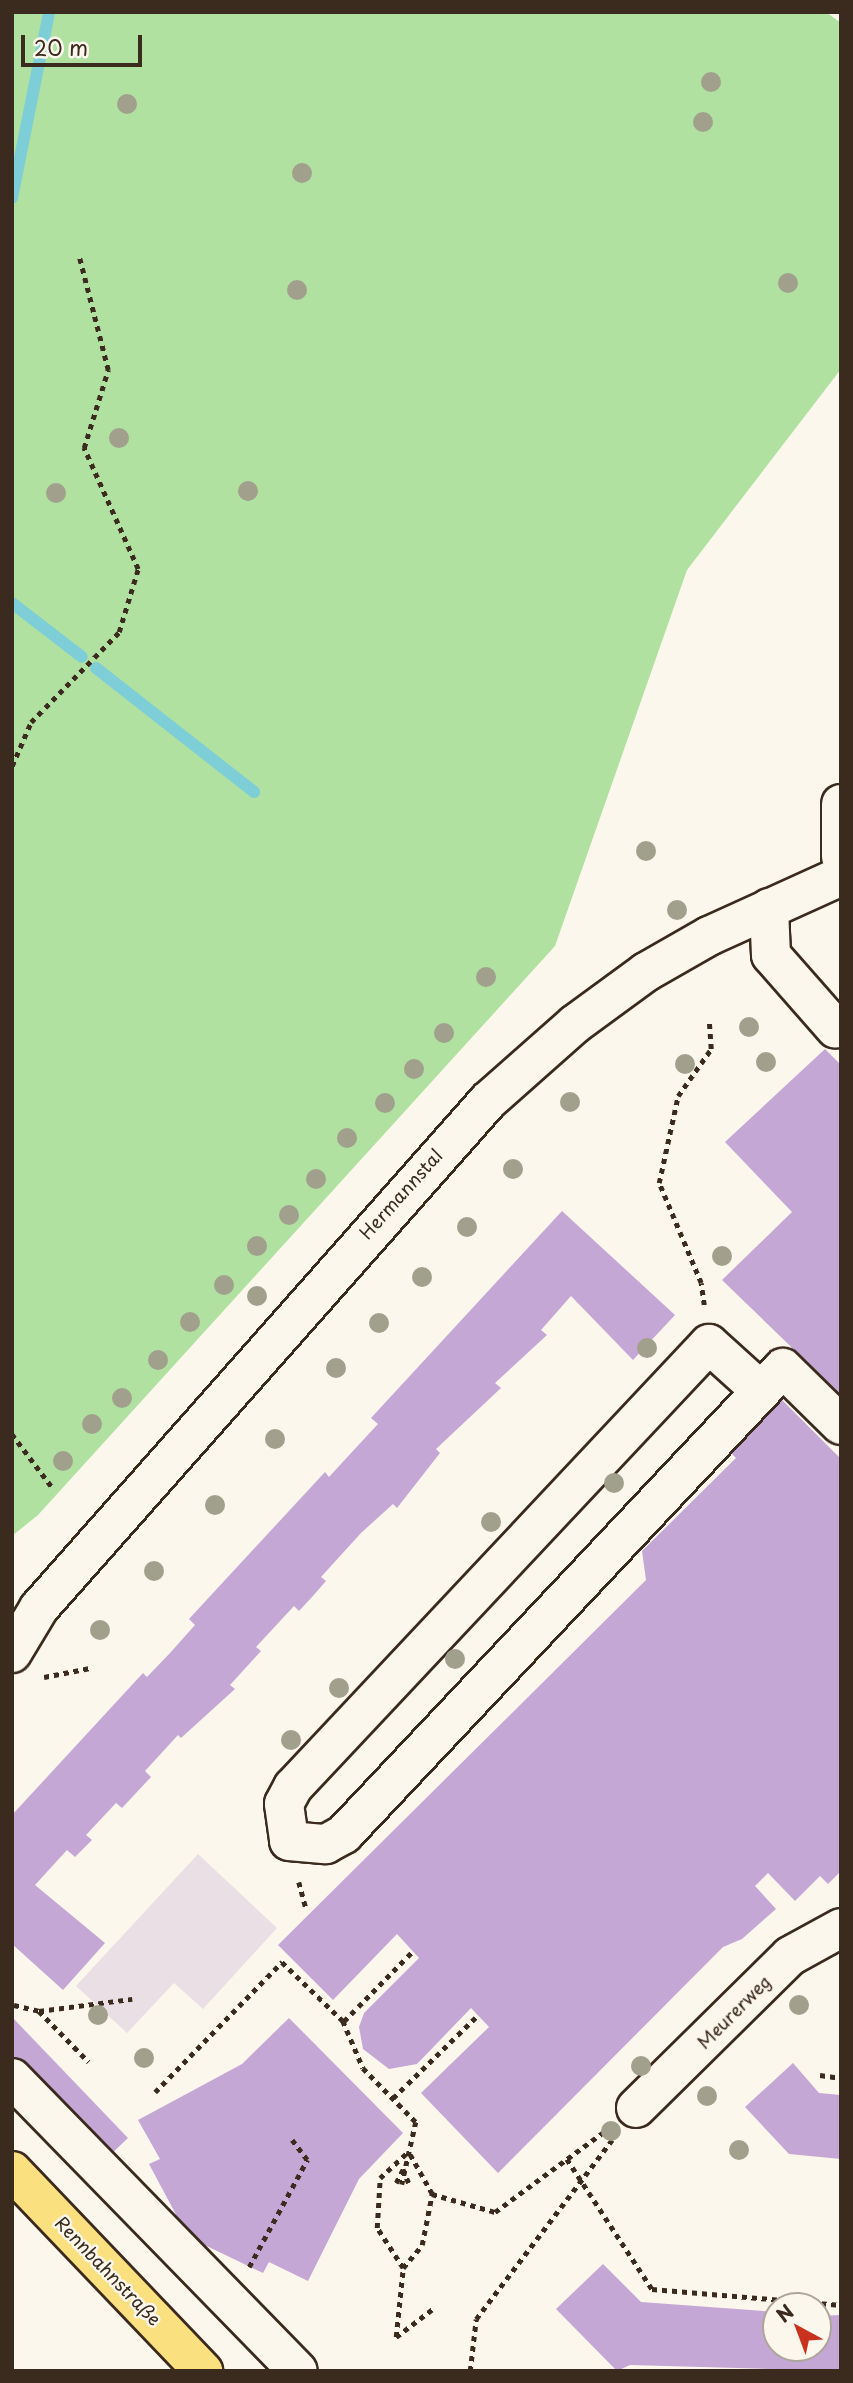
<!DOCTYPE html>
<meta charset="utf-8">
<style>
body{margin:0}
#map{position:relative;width:853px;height:2383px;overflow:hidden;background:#fbf7ec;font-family:"Playpen Sans",sans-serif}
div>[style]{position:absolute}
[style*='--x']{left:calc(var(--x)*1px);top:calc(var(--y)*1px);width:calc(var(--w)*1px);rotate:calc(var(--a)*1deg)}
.built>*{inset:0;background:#eadfe5}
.green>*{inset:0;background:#b1e1a1}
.stream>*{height:12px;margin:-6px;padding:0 6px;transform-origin:6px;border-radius:6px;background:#7eced8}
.building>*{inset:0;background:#c4a7d4}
.path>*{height:4.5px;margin-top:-2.25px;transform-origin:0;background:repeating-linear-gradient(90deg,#3b2a1e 0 5px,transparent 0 10px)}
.roads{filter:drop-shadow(2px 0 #3b2a1e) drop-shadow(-2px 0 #3b2a1e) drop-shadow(0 2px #3b2a1e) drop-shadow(0 -2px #3b2a1e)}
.minor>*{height:38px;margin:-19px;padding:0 19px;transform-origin:19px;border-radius:19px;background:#fbf7ec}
.major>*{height:38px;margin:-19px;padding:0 19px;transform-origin:19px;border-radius:19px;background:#fbe080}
.trees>*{width:20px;height:20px;margin:-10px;border-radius:50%;background:#a1a08d}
span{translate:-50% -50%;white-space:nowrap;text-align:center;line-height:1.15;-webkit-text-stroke:5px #fbf7ec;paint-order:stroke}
.street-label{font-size:18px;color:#3b2a1e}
.frame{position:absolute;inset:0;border:14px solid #3b2a1e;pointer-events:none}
.north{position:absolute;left:762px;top:2292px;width:70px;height:70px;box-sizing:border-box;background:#fbf7ec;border:2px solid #aea59a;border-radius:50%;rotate:319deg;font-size:19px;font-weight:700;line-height:28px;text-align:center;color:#3b2a1e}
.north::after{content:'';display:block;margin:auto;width:24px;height:32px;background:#c8321e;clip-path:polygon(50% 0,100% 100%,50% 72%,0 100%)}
.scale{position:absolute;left:21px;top:35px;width:121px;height:32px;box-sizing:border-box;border:4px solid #3b2a1e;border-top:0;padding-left:9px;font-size:21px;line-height:24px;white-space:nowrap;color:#3b2a1e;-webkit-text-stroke:5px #fbf7ec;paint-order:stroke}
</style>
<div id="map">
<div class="built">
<i style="clip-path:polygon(198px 1854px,277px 1928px,203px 2009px,174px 1983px,127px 2033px,76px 1986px)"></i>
</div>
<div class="green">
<i style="clip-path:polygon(12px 12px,826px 12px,841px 23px,841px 369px,687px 570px,555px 946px,38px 1515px,12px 1536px)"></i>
</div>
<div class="stream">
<i style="--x:12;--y:198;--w:190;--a:-78.7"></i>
<i style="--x:12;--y:603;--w:88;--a:37.6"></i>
<i style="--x:96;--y:668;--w:201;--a:38.1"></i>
</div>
<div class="building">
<i style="clip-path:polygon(825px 1049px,841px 1065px,841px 1395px,722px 1280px,792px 1212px,725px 1142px)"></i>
<i style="clip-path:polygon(562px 1211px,675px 1315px,633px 1360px,571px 1296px,541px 1330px,547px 1335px,495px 1383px,501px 1388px,436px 1449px,440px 1453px,397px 1508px,393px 1504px,361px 1533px,321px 1577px,326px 1581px,312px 1597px,299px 1611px,294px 1606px,256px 1647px,261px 1651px,230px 1685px,235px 1689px,181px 1738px,178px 1735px,145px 1771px,151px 1777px,122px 1808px,116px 1803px,86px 1835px,92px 1840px,75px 1857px,67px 1850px,35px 1885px,105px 1943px,63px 1990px,12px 1944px,12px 1815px,143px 1673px,147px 1677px,170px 1653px,195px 1625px,189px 1619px,325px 1472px,329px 1477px,352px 1452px,378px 1424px,371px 1418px)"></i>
<i style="clip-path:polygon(780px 1398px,841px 1459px,841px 1871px,828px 1884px,820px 1876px,795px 1901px,768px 1873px,755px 1886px,776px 1909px,742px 1939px,723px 1947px,498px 2173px,421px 2093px,489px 2027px,471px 2008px,417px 2064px,389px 2069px,363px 2049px,359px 2027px,364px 2013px,419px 1958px,397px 1934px,333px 2000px,278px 1945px,646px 1580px,642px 1551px,736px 1458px,729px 1451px)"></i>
<i style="clip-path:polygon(12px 2017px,128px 2138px,108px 2157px,12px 2058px)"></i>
<i style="clip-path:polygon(289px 2018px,403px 2133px,359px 2179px,308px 2281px,269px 2262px,263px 2273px,188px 2237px,149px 2164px,160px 2159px,138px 2120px,242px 2064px)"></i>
<i style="clip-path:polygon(793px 2063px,819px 2093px,841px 2095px,841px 2159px,789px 2154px,745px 2107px)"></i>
<i style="clip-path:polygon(603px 2264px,641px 2302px,776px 2312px,776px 2348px,818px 2348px,818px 2316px,841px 2315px,841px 2371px,630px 2365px,617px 2371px,556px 2309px)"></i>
</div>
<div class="path">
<i style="--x:12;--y:766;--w:48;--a:-66.6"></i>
<i style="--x:31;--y:722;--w:126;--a:-45.6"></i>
<i style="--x:119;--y:632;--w:66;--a:-73.2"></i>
<i style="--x:138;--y:569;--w:133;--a:-114.1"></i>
<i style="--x:84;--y:448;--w:82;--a:-72.9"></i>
<i style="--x:108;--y:370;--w:118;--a:-104.3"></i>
<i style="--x:704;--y:1305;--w:22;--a:-98"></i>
<i style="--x:701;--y:1283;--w:108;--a:-112.8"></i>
<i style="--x:659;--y:1183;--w:89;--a:-77.7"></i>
<i style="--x:678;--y:1096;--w:57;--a:-54.9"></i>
<i style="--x:711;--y:1049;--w:29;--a:-94"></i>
<i style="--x:12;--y:1434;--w:66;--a:53"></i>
<i style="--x:44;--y:1677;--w:47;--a:-11.1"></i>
<i style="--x:299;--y:1882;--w:27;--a:75"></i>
<i style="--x:14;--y:2005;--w:26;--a:13"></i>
<i style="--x:39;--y:2011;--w:94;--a:-7.4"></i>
<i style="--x:39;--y:2011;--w:71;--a:45.6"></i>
<i style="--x:344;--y:2021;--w:97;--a:-45.4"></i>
<i style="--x:820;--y:2075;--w:21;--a:8"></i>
<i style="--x:155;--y:2092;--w:182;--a:-45.7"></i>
<i style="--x:282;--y:1962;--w:85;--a:44"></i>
<i style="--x:343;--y:2021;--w:51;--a:66.9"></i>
<i style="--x:363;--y:2068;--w:76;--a:45.5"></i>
<i style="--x:416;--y:2122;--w:64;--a:102.7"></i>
<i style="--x:393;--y:2098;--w:117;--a:-44.3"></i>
<i style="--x:567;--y:2159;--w:155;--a:56.8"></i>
<i style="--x:652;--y:2289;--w:190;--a:4.8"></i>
<i style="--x:396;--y:2183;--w:16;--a:-63"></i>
<i style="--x:403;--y:2169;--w:15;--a:67"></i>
<i style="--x:432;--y:2194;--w:66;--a:15.9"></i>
<i style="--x:495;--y:2212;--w:137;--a:-36.4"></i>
<i style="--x:249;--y:2267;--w:122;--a:-61.5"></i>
<i style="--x:307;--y:2160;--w:25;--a:-127"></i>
<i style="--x:403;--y:2268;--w:48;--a:-123"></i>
<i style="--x:377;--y:2228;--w:50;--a:-86.6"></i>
<i style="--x:380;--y:2178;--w:38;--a:-43"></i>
<i style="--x:396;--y:2337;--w:69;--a:-84.2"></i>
<i style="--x:403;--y:2268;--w:30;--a:-50"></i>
<i style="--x:422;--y:2245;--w:52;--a:-78.9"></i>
<i style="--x:432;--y:2194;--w:47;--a:-119.3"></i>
<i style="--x:396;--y:2337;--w:48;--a:-37.3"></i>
<i style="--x:470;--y:2371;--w:52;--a:-83.4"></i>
<i style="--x:476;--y:2319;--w:225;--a:-52.8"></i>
</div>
<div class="roads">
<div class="minor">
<i style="--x:841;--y:804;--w:53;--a:90"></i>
<i style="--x:769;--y:908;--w:47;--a:87.6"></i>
<i style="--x:771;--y:955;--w:98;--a:48.7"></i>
<i style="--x:761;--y:1391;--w:70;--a:-137.9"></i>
<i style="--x:709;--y:1344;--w:608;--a:133.2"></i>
<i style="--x:293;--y:1787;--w:19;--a:118"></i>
<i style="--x:284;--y:1804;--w:37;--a:82"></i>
<i style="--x:289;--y:1841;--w:37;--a:5"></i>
<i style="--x:326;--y:1844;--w:21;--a:-29"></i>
<i style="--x:344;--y:1834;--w:640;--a:-46.71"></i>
<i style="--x:783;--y:1368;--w:81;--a:44.5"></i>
<i style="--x:12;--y:1653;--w:52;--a:-59"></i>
<i style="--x:39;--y:1608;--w:677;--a:-48.47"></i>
<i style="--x:488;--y:1101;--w:116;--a:-41.5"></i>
<i style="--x:575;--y:1024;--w:88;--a:-36.2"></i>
<i style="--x:646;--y:972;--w:73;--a:-29.7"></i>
<i style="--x:709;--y:936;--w:145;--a:-24.4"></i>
<i style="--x:12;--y:2078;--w:409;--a:45.7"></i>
<i style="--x:636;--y:2108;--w:216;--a:-44.6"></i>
<i style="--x:790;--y:1956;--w:58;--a:-28.8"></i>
</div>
<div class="major">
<i style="--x:12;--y:2171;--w:277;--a:46.3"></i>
</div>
</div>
<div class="trees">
<i style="left:711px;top:82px"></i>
<i style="left:127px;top:104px"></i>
<i style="left:703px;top:122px"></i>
<i style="left:302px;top:173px"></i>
<i style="left:788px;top:283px"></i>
<i style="left:297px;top:290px"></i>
<i style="left:119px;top:438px"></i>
<i style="left:248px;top:491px"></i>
<i style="left:56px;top:493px"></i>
<i style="left:646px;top:851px"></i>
<i style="left:677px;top:910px"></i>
<i style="left:486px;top:977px"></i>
<i style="left:749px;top:1027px"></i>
<i style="left:444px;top:1033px"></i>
<i style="left:766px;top:1062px"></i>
<i style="left:685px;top:1064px"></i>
<i style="left:414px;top:1069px"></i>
<i style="left:570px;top:1102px"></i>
<i style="left:385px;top:1103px"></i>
<i style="left:347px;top:1138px"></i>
<i style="left:513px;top:1169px"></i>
<i style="left:316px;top:1179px"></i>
<i style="left:289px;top:1215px"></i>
<i style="left:467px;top:1227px"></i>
<i style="left:257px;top:1246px"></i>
<i style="left:722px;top:1256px"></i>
<i style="left:422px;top:1277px"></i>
<i style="left:224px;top:1285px"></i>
<i style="left:257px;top:1296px"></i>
<i style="left:190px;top:1322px"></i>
<i style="left:379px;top:1323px"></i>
<i style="left:647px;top:1348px"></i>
<i style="left:158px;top:1360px"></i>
<i style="left:336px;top:1368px"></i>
<i style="left:122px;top:1398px"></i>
<i style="left:92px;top:1424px"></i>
<i style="left:275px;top:1439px"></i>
<i style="left:63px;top:1461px"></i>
<i style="left:614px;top:1483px"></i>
<i style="left:215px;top:1505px"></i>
<i style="left:491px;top:1522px"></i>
<i style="left:154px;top:1571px"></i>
<i style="left:100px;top:1630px"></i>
<i style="left:455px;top:1659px"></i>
<i style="left:339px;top:1688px"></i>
<i style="left:291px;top:1740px"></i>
<i style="left:799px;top:2005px"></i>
<i style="left:98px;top:2015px"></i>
<i style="left:144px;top:2058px"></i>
<i style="left:641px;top:2066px"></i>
<i style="left:707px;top:2096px"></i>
<i style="left:611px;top:2131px"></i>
<i style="left:739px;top:2150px"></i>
</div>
<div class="street-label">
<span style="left:401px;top:1194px;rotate:-48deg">Hermannstal</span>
<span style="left:734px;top:2012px;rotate:-45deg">Meurerweg</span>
<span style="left:108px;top:2271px;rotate:46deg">Rennbahnstraße</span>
</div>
<div class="frame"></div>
<div class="north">N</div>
<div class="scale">20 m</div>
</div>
